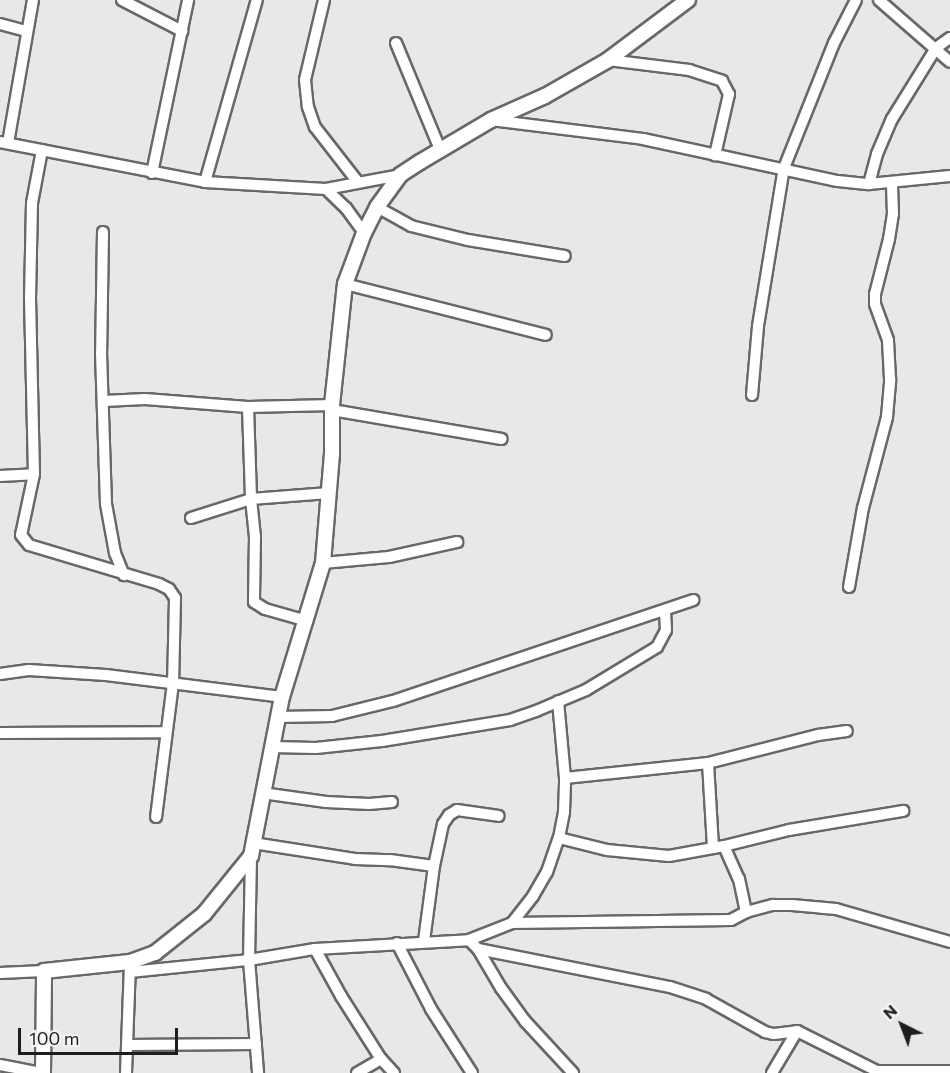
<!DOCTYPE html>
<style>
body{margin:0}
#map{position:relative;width:950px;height:1073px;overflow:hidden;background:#eae7e9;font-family:Commissioner,sans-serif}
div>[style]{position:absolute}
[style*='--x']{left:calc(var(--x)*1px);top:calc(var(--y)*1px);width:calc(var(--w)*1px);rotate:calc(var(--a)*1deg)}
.roads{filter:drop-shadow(2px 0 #696769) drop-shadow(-2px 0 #696769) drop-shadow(0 2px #696769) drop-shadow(0 -2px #696769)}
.minor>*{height:10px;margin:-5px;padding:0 5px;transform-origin:5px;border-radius:5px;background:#fff}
.tertiary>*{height:14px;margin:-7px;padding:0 7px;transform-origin:7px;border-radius:7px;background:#fff}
span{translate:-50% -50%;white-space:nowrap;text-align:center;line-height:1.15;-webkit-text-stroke:4.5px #f7f4f7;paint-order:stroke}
.north{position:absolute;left:872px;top:995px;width:60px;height:60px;-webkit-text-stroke:4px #f7f4f7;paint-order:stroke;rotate:318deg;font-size:16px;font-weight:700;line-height:24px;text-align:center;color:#1f1e1f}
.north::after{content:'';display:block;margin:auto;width:21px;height:27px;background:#1f1e1f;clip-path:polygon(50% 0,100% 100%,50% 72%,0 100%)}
.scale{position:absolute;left:18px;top:1028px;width:160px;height:27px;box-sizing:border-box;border:3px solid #1f1e1f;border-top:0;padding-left:8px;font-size:18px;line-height:21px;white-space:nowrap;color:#1f1e1f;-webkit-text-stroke:4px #f7f4f7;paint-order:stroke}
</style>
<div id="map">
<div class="roads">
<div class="minor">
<i style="--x:122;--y:0;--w:68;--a:27.3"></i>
<i style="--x:324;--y:0;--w:82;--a:103.4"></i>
<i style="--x:305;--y:80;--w:27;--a:84"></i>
<i style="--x:308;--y:107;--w:21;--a:71"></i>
<i style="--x:315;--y:127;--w:68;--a:52.1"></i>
<i style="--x:879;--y:0;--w:94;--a:41.1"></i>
<i style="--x:0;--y:24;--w:28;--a:15"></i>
<i style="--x:396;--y:43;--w:115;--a:67.5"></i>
<i style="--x:608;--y:60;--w:82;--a:7"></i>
<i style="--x:689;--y:70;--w:35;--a:18"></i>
<i style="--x:722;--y:81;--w:15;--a:62"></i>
<i style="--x:729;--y:94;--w:63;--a:102.9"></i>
<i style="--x:491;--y:120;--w:153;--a:7.1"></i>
<i style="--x:643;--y:139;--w:199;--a:12.2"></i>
<i style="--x:838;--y:181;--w:31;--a:6"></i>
<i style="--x:869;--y:184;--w:81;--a:-5.6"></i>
<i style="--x:0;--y:142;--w:209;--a:11"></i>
<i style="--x:205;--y:182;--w:121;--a:3.3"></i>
<i style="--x:326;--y:189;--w:75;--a:-10.7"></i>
<i style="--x:8;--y:143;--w:145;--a:-80.1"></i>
<i style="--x:42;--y:150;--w:54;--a:100.7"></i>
<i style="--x:32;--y:203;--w:95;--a:91.2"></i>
<i style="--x:30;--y:298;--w:176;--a:88.7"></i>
<i style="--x:34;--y:474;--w:62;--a:102"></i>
<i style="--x:21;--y:535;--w:13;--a:51"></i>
<i style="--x:29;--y:545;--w:136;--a:16.7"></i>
<i style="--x:159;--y:584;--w:11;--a:27"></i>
<i style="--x:169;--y:589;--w:11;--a:56"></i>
<i style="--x:175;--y:598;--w:85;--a:91.3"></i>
<i style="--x:173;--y:683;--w:135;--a:97.2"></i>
<i style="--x:152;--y:173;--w:177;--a:-78.2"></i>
<i style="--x:205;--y:182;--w:189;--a:-74.1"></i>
<i style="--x:869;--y:184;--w:31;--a:-75"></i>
<i style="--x:877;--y:154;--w:38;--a:-67"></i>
<i style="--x:892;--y:119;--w:84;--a:-58.2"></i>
<i style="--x:936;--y:48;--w:17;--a:-36"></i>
<i style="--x:326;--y:189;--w:28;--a:44"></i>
<i style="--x:346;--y:208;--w:31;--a:54"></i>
<i style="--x:377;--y:207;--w:39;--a:29"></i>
<i style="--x:411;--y:226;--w:59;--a:13.8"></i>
<i style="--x:468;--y:240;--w:98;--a:9.4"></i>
<i style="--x:103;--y:232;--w:121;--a:90.9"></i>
<i style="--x:101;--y:353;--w:151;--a:88.1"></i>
<i style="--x:106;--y:504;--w:50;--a:79.6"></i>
<i style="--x:115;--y:553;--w:24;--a:68"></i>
<i style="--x:345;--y:284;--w:207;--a:14.2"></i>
<i style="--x:752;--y:395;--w:69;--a:-85"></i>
<i style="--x:758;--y:326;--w:160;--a:-80.7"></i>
<i style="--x:784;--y:168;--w:135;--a:-68.2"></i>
<i style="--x:834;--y:43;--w:48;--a:-62.9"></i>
<i style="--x:104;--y:401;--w:41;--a:-2.8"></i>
<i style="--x:145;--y:399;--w:103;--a:4.4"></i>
<i style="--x:248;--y:407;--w:84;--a:-1.4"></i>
<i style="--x:248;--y:407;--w:92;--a:88.1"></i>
<i style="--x:251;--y:499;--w:37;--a:84"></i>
<i style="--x:255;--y:536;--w:66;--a:90.9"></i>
<i style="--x:254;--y:602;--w:13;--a:32"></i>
<i style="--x:265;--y:609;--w:44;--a:15.9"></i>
<i style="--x:332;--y:410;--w:172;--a:9.7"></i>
<i style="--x:0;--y:476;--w:34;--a:-3"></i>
<i style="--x:191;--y:518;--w:63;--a:-17.6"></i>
<i style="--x:251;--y:499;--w:78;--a:-4.4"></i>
<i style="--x:323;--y:563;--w:66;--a:-5.2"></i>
<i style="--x:389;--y:557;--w:70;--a:-12.4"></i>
<i style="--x:849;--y:587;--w:80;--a:-80"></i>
<i style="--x:863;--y:508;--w:94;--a:-75.2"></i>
<i style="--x:887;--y:417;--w:38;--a:-85"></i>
<i style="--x:890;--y:379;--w:39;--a:-93"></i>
<i style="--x:888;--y:340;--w:38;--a:-110"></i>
<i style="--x:875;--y:304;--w:10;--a:-90"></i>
<i style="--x:875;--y:294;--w:57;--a:-75.7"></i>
<i style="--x:889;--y:239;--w:25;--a:-81"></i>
<i style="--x:893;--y:214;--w:31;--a:-92"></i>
<i style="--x:0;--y:674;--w:29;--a:-8"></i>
<i style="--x:29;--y:670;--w:77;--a:3.7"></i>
<i style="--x:106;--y:675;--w:177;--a:7.1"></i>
<i style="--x:278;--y:717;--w:54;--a:-1.1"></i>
<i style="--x:332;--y:716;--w:63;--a:-13.8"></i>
<i style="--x:393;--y:701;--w:317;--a:-18.6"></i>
<i style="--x:0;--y:733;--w:166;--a:-0.3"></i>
<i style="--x:272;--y:747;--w:44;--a:1.3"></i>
<i style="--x:316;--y:748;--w:66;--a:-6.1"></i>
<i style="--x:382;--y:741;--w:130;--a:-9.3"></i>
<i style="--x:510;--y:720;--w:28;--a:-19"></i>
<i style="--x:536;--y:711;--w:54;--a:-22.8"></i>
<i style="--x:586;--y:690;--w:83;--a:-31.2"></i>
<i style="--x:657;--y:647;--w:19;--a:-62"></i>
<i style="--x:666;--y:630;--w:19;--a:-93"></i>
<i style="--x:708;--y:763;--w:85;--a:86.6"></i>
<i style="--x:565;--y:778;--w:144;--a:-6"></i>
<i style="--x:708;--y:763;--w:114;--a:-14.3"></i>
<i style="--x:818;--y:735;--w:29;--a:-8"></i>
<i style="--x:262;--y:793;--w:65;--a:8"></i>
<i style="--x:326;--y:802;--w:43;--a:2.7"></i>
<i style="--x:369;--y:804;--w:23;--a:-5"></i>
<i style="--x:559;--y:838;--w:49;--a:14"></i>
<i style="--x:607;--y:850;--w:62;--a:5.5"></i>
<i style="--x:669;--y:856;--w:56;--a:-10.3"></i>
<i style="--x:724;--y:846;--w:67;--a:-13.8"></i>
<i style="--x:789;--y:830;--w:116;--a:-9.5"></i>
<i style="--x:253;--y:843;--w:103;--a:8.9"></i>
<i style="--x:355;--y:859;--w:35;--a:2"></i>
<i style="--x:390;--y:860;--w:44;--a:7.8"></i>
<i style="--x:724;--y:846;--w:36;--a:66"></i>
<i style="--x:739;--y:879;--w:34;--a:78"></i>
<i style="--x:251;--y:856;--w:104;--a:91.1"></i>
<i style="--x:249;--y:960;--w:67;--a:-9.5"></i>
<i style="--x:315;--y:949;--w:154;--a:-3.3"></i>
<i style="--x:469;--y:940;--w:13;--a:45"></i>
<i style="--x:478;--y:949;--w:196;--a:11.2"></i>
<i style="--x:670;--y:987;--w:38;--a:18"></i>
<i style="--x:706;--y:999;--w:68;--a:29.2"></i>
<i style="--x:765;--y:1032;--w:9;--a:13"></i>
<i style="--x:774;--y:1034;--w:23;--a:-7"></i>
<i style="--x:797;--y:1031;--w:89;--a:26.6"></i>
<i style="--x:877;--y:1071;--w:73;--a:0"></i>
<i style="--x:512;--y:923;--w:219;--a:-0.8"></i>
<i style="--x:731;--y:920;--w:17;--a:-28"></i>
<i style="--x:746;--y:912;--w:28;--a:-15"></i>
<i style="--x:773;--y:905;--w:19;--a:0"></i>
<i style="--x:792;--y:905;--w:44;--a:5.2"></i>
<i style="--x:836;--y:909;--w:119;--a:16.1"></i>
<i style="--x:469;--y:940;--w:46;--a:-21.6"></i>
<i style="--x:512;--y:923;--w:34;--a:-52"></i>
<i style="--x:533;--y:896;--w:28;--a:-60"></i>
<i style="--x:547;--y:872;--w:36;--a:-71"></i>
<i style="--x:559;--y:838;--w:26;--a:-79"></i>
<i style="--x:564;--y:812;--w:34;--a:-88"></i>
<i style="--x:565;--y:778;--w:77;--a:-95.2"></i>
<i style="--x:424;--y:941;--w:76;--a:-82.4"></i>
<i style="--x:434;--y:866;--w:43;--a:-77.9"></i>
<i style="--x:443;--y:824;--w:11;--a:-56"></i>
<i style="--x:449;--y:815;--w:9;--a:-32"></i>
<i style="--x:457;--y:810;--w:42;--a:8.1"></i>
<i style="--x:397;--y:943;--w:74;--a:62.7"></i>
<i style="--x:431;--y:1009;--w:76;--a:57.4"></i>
<i style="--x:315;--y:949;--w:54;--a:61"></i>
<i style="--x:341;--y:996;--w:75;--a:57.6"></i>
<i style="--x:381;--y:1059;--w:19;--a:47"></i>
<i style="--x:478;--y:949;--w:45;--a:59.5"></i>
<i style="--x:501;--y:988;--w:41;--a:54"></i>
<i style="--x:525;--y:1021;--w:71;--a:47.3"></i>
<i style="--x:130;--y:972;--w:120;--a:-5.8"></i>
<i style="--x:249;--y:960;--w:113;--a:85.4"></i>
<i style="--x:0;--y:973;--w:44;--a:-2.6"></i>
<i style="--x:127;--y:1045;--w:129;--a:-0.4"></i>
<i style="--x:0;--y:1065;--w:43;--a:10.8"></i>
<i style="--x:126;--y:1073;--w:108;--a:-87.9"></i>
<i style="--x:357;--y:1073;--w:28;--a:-30"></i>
<i style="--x:772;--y:1073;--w:49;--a:-59.2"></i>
</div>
<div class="tertiary">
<i style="--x:43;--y:1073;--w:102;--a:-89.4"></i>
<i style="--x:44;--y:971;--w:86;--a:-6"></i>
<i style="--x:130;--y:962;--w:27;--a:-20"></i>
<i style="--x:155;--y:953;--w:63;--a:-38.5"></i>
<i style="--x:204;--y:914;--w:75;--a:-51"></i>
<i style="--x:251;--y:856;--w:162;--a:-79"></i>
<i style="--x:282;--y:697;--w:140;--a:-73"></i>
<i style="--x:323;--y:563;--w:109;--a:-85.3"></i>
<i style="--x:332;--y:454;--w:49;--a:-90"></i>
<i style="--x:332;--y:405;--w:122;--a:-83.9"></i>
<i style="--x:345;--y:284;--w:54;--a:-69.6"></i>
<i style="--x:364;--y:233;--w:29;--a:-63"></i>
<i style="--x:377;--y:207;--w:39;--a:-54"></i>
<i style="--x:400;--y:175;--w:24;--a:-33"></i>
<i style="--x:420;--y:162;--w:82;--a:-30.6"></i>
<i style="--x:491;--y:120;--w:59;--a:-24"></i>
<i style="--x:545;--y:96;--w:73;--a:-29.7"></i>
<i style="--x:608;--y:60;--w:100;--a:-36.9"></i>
</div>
</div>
<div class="north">N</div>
<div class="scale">100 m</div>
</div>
